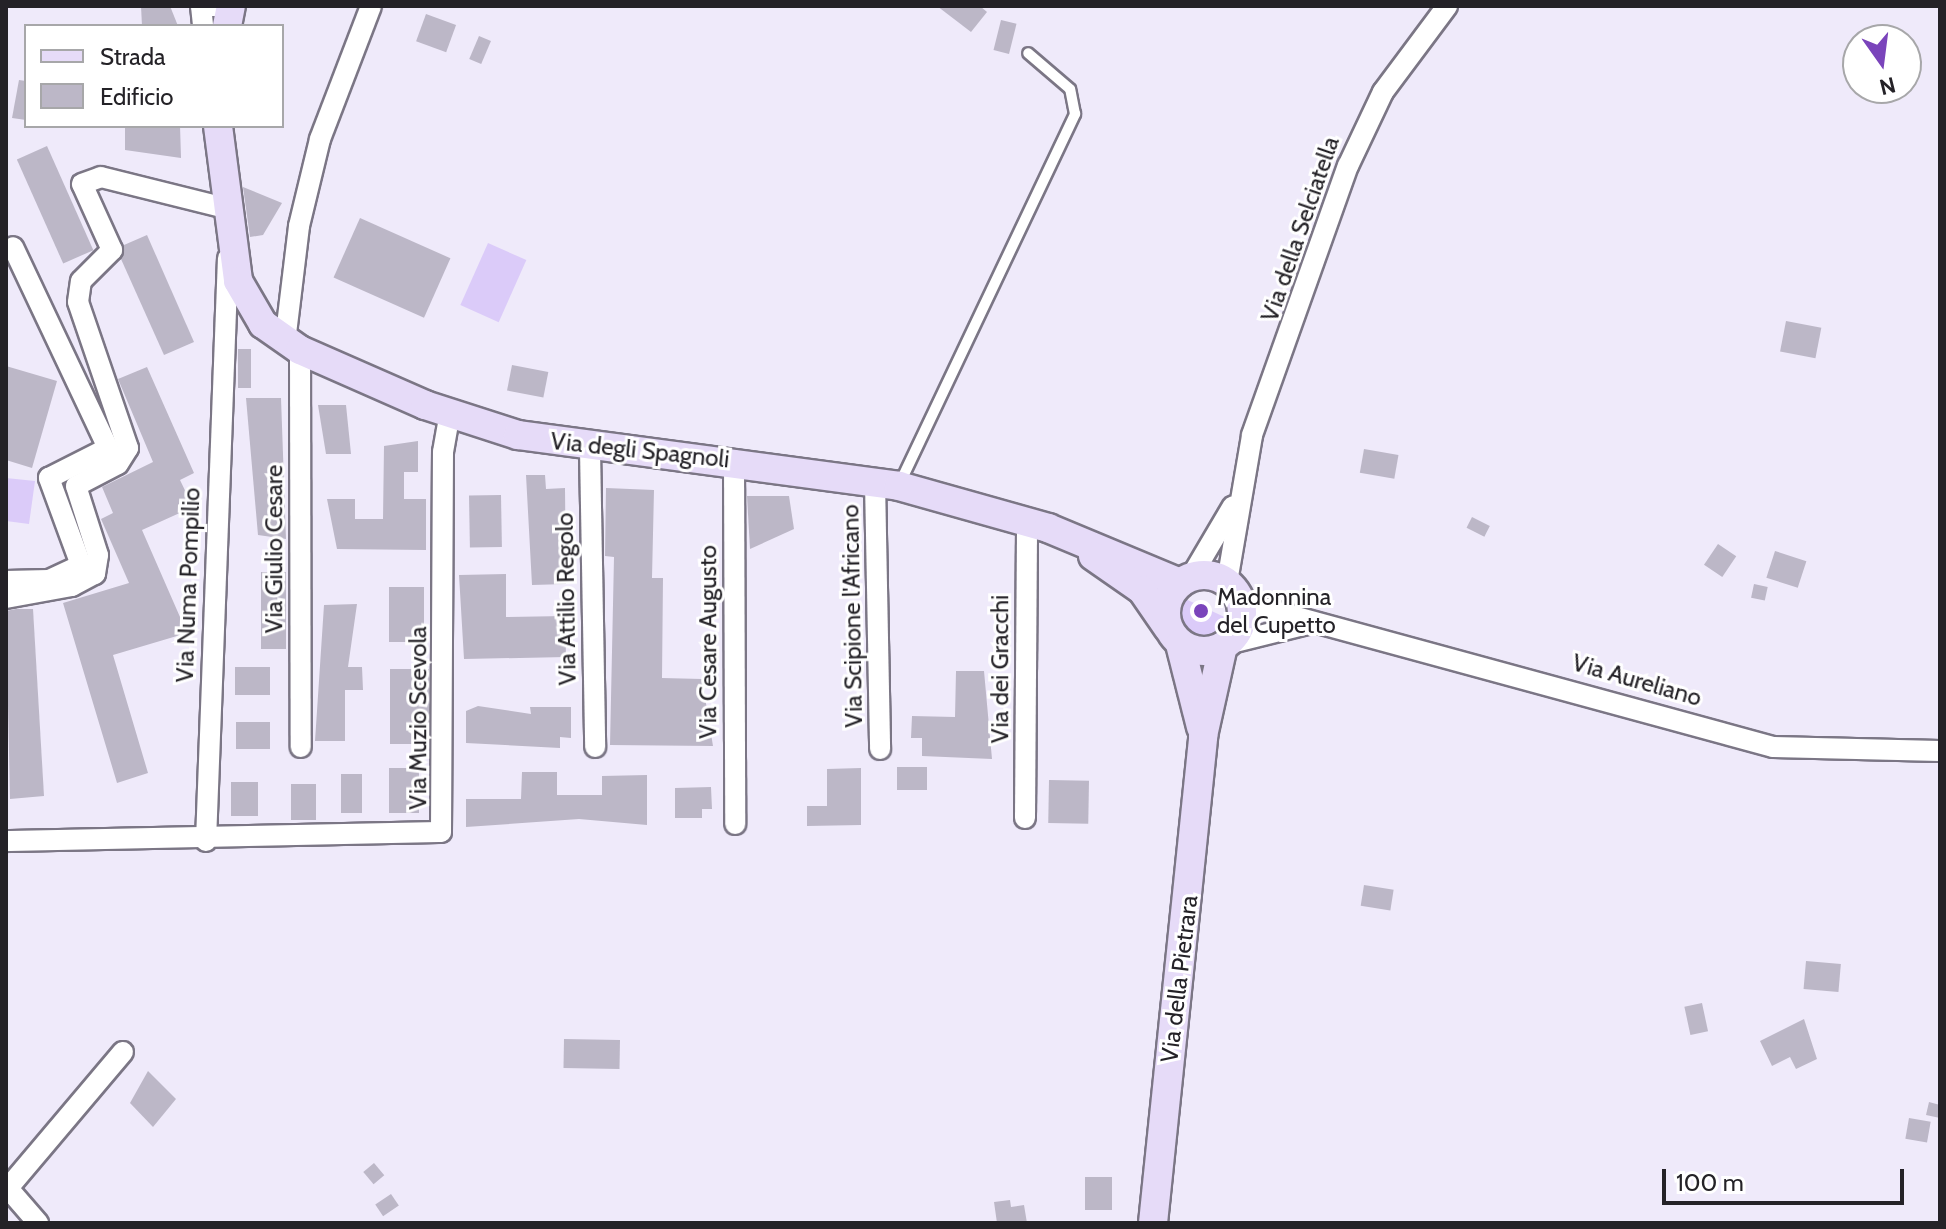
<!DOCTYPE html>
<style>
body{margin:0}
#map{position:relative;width:1946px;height:1229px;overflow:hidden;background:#efeafa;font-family:Cabin,sans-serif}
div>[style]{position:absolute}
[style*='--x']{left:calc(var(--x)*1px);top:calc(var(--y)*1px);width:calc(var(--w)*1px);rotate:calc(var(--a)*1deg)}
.green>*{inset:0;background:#dbcbf9;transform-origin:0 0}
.building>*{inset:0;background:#bcb7c7;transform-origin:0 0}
.roads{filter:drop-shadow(2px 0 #7b7685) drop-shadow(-2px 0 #7b7685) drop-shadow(0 2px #7b7685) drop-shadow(0 -2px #7b7685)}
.lane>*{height:10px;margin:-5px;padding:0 5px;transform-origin:5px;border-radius:5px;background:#fff}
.street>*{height:20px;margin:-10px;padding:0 10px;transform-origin:10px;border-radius:10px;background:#fff}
.secondary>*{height:28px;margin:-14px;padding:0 14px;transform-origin:14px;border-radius:14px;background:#e6dbf8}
.secondary>.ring{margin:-14px;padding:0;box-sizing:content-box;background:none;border:28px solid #e6dbf8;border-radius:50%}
.dots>*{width:22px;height:22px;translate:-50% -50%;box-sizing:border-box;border:4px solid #fff;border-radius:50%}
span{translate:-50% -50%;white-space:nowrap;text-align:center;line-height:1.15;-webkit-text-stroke:6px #fff;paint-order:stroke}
.street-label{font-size:24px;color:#242227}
.poi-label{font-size:24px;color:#242227}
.left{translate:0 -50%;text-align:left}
.frame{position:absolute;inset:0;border:8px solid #242227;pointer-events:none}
.legend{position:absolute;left:24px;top:24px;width:260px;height:104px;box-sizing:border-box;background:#fff;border:2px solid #a7a7a9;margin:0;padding:10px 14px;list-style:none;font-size:24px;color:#242227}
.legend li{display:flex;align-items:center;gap:16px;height:40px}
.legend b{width:40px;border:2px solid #a7a7a9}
.north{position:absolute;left:1842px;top:24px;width:80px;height:80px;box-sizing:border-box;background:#fff;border:2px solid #a7a7a9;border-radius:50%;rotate:166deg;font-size:22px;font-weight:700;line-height:32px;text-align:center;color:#242227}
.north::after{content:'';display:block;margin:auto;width:28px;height:36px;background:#7a44bb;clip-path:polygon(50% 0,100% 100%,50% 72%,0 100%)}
.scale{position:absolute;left:1662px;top:1169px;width:242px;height:36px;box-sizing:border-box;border:4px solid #242227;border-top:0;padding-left:10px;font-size:24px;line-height:28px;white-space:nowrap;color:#242227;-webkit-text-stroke:6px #fff;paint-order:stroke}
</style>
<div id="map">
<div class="green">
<i style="left:488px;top:243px;width:42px;height:68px;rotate:24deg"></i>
<i style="clip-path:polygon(6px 478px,35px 481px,29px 524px,6px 521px)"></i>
<i style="clip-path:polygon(1181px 597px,1229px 619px,1225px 627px,1203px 638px,1187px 633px,1177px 619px)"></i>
</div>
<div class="building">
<i style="clip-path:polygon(141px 6px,170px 6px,178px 26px,142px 26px)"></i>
<i style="clip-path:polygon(937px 6px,980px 6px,987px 12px,971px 32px)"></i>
<i style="left:426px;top:14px;width:32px;height:29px;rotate:20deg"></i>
<i style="left:1001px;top:20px;width:16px;height:31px;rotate:14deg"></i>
<i style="left:479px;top:36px;width:13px;height:25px;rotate:23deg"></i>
<i style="clip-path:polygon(19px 80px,26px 81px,26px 120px,12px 118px)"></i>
<i style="clip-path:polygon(125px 126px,180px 126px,181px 158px,125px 150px)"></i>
<i style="left:47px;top:146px;width:114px;height:33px;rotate:66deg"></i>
<i style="clip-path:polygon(243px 187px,282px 203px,263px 235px,250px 237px)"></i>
<i style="left:360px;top:218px;width:99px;height:65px;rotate:24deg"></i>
<i style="clip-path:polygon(147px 235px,194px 342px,164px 355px,121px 259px,124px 245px)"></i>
<i style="left:1786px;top:321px;width:36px;height:31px;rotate:11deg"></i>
<i style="left:238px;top:349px;width:13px;height:39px"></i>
<i style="left:512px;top:365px;width:37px;height:26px;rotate:11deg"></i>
<i style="clip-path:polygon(6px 366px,57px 381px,32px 468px,6px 460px)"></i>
<i style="clip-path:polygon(147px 367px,194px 473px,180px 480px,193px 507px,142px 530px,187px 633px,113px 655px,148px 773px,117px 783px,63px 603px,129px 583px,101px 519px,113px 513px,102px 487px,153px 462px,118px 379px)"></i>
<i style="clip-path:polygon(246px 398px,281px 398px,286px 539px,258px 535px)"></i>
<i style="clip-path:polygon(318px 405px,346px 405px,351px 454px,326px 454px)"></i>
<i style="clip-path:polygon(418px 441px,418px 472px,404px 472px,404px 499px,426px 499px,426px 550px,337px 549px,327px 499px,355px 499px,355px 519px,383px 519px,384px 446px)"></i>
<i style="left:1364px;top:449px;width:35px;height:24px;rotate:10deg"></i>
<i style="clip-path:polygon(526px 475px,545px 475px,546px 489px,565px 488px,566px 584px,532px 585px)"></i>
<i style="clip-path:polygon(606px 488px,654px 490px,652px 578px,663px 578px,662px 678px,702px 679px,713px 746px,610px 745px,614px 557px,605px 556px)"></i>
<i style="left:501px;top:495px;width:52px;height:32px;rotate:89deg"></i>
<i style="clip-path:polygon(747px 496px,789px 496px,794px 529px,750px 549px)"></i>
<i style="left:1472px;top:517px;width:20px;height:12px;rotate:27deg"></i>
<i style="left:1718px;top:544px;width:22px;height:25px;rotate:34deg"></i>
<i style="left:1775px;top:551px;width:33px;height:28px;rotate:18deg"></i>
<i style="left:261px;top:572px;width:25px;height:77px"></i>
<i style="clip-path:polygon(506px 574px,506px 617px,565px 616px,566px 657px,464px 659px,459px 575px)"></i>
<i style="left:1754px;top:584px;width:14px;height:14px;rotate:12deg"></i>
<i style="left:389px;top:587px;width:35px;height:55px"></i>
<i style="clip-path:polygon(357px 604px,348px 667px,362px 667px,363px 690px,345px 690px,345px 741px,315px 741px,324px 605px)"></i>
<i style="clip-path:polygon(16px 609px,33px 609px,44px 796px,10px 799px,6px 611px)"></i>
<i style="left:235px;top:667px;width:35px;height:28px"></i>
<i style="left:390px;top:669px;width:39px;height:75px"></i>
<i style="clip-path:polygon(956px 671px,984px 671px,992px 759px,922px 756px,922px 738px,911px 738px,912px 716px,955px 717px)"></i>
<i style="clip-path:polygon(478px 706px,531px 714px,530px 707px,571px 707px,571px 738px,560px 737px,560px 748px,466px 743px,466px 711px)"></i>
<i style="left:236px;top:722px;width:34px;height:27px"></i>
<i style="left:897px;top:767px;width:30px;height:23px"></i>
<i style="left:389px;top:768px;width:30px;height:45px"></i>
<i style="clip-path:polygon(861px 768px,861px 825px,807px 826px,807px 806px,827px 806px,827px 769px)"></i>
<i style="clip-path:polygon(522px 772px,557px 772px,557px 795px,602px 795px,602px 776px,647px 775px,647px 825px,579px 819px,466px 827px,466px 799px,521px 799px)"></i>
<i style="left:341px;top:774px;width:21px;height:39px"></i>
<i style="left:1049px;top:780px;width:40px;height:43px;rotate:1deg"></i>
<i style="left:231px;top:782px;width:27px;height:34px"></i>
<i style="left:316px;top:784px;width:36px;height:25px;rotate:90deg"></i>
<i style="clip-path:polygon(711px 787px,712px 809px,702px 809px,702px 818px,675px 818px,675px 788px)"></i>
<i style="left:1364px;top:885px;width:30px;height:21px;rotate:9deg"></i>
<i style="left:1806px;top:961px;width:35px;height:28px;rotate:5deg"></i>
<i style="left:1702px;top:1003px;width:29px;height:18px;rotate:78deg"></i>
<i style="clip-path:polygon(1804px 1019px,1817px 1059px,1796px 1069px,1790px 1057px,1772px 1066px,1760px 1041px)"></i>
<i style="left:564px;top:1039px;width:56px;height:29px;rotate:1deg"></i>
<i style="clip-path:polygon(148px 1071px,176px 1099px,153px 1127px,130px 1103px)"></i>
<i style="clip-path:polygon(1929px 1102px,1940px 1105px,1940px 1118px,1926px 1115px)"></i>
<i style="left:1909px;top:1118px;width:22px;height:21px;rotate:10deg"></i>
<i style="left:374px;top:1163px;width:16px;height:14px;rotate:50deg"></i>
<i style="left:1085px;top:1177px;width:27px;height:33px"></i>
<i style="left:391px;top:1194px;width:14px;height:19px;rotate:56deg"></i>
<i style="clip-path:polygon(1010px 1200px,1011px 1207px,1024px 1205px,1027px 1223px,997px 1223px,994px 1202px)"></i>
</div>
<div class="roads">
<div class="lane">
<i style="--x:899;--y:485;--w:411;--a:-64.6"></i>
<i style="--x:1075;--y:114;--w:25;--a:-101"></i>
<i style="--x:1070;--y:89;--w:55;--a:-139.4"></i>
</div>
<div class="street">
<i style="--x:201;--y:6;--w:29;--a:0"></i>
<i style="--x:201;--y:6;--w:20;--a:84"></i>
<i style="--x:285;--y:342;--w:117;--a:-83.1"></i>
<i style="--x:299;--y:226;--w:89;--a:-76.4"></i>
<i style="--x:320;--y:139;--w:142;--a:-69"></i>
<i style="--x:300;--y:350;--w:397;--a:89.9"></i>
<i style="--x:590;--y:449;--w:298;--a:89"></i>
<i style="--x:734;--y:460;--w:364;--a:89.8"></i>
<i style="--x:875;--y:482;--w:267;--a:88.9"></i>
<i style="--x:1191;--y:577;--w:82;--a:-59.4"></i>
<i style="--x:6;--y:581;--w:43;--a:-1.3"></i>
<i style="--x:49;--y:580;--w:35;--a:-25"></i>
<i style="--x:81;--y:565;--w:93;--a:-110.2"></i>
<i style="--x:49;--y:478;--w:66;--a:-27"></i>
<i style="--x:108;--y:448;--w:222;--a:-115.3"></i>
<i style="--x:1227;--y:582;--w:149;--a:-80.3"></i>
<i style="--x:1252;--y:435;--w:286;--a:-70.4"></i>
<i style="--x:1348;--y:166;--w:82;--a:-64.7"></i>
<i style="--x:1383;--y:92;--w:107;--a:-53.3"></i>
<i style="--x:6;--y:598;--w:67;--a:-10.3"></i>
<i style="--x:72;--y:586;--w:26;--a:-28"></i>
<i style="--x:95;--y:574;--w:19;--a:-81"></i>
<i style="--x:98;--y:555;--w:72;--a:-107.7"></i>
<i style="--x:76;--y:486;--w:47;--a:-27.6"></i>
<i style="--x:118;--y:464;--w:19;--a:-58"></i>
<i style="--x:128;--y:448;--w:154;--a:-108.9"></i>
<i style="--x:78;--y:302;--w:21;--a:-82"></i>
<i style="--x:81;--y:281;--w:44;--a:-45"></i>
<i style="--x:112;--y:250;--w:72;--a:-114.4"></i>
<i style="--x:82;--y:184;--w:20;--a:-20"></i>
<i style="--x:101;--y:177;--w:128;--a:14"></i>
<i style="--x:1241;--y:602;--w:551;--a:15.25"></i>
<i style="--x:1773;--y:747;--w:167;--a:1.4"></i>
<i style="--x:1227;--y:644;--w:88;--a:-13.9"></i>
<i style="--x:1025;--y:818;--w:297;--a:-89.6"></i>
<i style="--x:6;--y:841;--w:435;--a:-1.2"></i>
<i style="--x:441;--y:832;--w:380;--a:-89.7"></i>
<i style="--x:443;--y:452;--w:39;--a:-80"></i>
<i style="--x:206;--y:841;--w:583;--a:-87.84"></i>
<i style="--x:6;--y:1186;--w:49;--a:49.1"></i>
<i style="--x:8;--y:1188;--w:178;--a:-49.8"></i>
</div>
<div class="secondary">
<i style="--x:227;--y:26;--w:20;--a:-79"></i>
<i style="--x:218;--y:126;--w:156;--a:82.6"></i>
<i style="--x:238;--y:281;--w:50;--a:59.8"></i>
<i style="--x:263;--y:324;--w:45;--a:35.1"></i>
<i style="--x:300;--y:350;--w:137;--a:23.7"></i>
<i style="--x:425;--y:405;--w:98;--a:17.9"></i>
<i style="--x:518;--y:435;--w:384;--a:7.6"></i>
<i style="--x:899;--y:486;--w:155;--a:15.7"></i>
<i style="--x:1048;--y:528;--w:143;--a:22.6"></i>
<i style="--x:1093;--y:556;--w:60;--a:34.8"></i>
<i style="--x:1142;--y:590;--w:46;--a:55.6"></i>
<i class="ring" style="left:1166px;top:575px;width:48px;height:48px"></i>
<i style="--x:1180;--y:644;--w:86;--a:75.8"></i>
<i style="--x:1153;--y:1223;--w:490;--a:-84.1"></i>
<i style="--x:1203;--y:736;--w:92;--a:-77.5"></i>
</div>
</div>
<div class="dots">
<i style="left:1201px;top:611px;background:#7a44bb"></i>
</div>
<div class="street-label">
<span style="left:1300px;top:229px;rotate:-71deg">Via della Selciatella</span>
<span style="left:640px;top:450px;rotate:6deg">Via degli Spagnoli</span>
<span style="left:274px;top:549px;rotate:-90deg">Via Giulio Cesare</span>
<span style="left:188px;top:585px;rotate:-88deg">Via Numa Pompilio</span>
<span style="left:566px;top:599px;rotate:-91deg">Via Attilio Regolo</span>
<span style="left:852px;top:616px;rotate:-91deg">Via Scipione l'Africano</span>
<span style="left:708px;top:642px;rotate:-90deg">Via Cesare Augusto</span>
<span style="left:1000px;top:669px;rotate:-90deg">Via dei Gracchi</span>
<span style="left:1637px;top:680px;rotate:16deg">Via Aureliano</span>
<span style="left:418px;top:718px;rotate:-90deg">Via Muzio Scevola</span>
<span style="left:1179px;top:979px;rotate:-83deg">Via della Pietrara</span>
</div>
<div class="poi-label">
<span class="left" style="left:1217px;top:611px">Madonnina<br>del Cupetto</span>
</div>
<div class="frame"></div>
<ul class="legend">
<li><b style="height:10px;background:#e6dbf8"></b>Strada</li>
<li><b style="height:22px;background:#bcb7c7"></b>Edificio</li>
</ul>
<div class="north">N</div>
<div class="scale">100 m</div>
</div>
